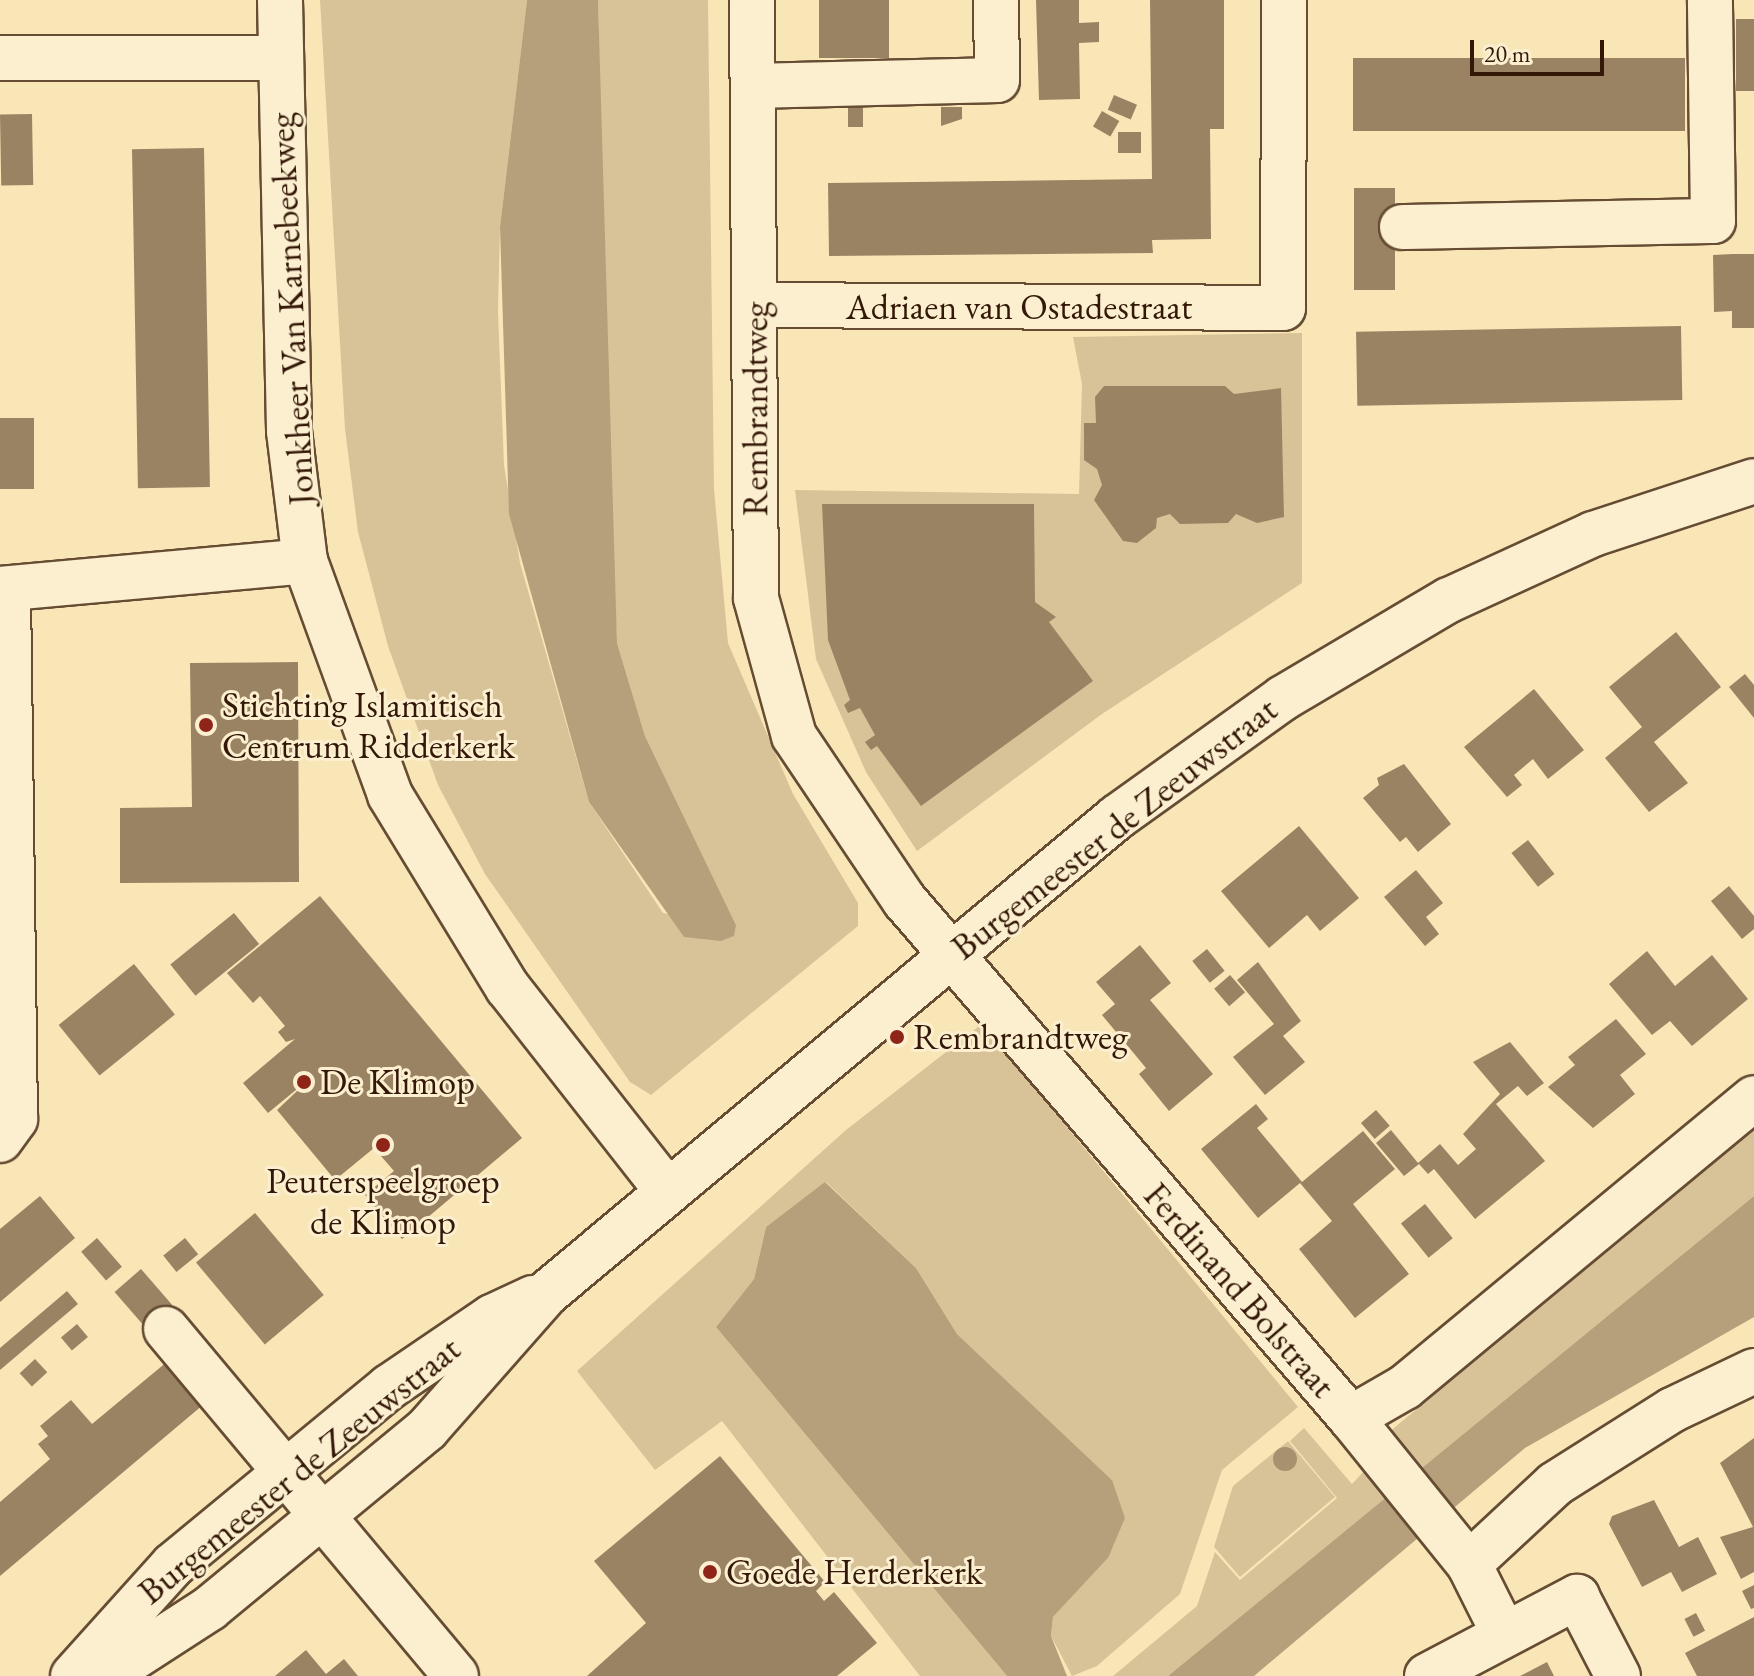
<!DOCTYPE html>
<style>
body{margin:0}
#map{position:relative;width:1754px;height:1676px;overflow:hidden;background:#f9e6b7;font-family:"EB Garamond",serif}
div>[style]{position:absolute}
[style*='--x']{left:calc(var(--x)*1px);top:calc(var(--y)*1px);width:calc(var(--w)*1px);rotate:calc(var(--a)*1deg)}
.green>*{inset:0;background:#d8c399}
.water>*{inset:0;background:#b6a07b}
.building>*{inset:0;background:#9a8363;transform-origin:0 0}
.roads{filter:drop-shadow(2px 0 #654c33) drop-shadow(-2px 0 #654c33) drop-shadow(0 2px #654c33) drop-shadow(0 -2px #654c33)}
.minor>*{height:44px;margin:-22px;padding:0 22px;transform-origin:22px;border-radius:22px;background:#fbefd0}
.trees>*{width:24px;height:24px;margin:-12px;border-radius:50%;background:#a8916e}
.dots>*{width:22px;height:22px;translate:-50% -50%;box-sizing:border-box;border:4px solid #fbefd0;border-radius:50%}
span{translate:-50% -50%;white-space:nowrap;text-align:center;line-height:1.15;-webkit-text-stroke:6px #fbefd0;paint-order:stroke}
.street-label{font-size:36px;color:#341807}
.poi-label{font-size:36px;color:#341807}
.left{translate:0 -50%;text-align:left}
.scale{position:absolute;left:1470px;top:40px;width:134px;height:36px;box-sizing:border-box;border:4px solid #341807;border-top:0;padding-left:10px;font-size:24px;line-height:28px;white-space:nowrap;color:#341807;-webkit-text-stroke:6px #fbefd0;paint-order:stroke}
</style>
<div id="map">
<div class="green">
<i style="clip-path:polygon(320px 0,527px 0,500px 227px,498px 312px,504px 465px,520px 563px,589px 802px,663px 913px,736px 925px,645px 736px,617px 643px,607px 433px,598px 0,708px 0,714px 489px,728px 643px,793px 794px,858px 903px,858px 926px,651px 1095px,630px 1082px,485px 874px,438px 785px,388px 646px,358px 532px,345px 429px)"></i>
<i style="clip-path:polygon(1302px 333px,1302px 583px,1102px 714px,917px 851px,866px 772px,816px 659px,795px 490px,1079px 494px,1082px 384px,1073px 337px)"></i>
<i style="clip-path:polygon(982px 1024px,1298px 1407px,1222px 1470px,1180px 1594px,1097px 1666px,1072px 1676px,1051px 1636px,1053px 1617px,1108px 1558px,1112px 1480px,957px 1334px,916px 1268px,826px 1182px,766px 1227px,754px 1279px,716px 1327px,1007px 1676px,920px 1676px,722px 1421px,655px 1470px,577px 1371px,846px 1130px)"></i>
<i style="clip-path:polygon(1754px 1128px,1754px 1196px,1168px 1676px,1113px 1676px,1197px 1606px,1215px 1552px,1240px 1580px,1337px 1498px,1290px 1441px,1304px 1428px,1352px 1484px,1366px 1469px,1358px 1458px)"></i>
<i style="clip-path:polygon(1288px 1441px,1335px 1497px,1240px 1577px,1214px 1547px,1233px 1486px)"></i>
</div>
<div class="water">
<i style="clip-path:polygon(527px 0,598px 0,617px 643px,645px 736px,736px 925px,734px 936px,721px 941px,684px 937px,589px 802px,509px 514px,500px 227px)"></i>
<i style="clip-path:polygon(825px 1182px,916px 1268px,957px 1334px,1112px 1480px,1125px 1518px,1108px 1558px,1053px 1617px,1051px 1636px,1067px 1676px,1007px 1676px,716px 1327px,754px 1279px,766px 1227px)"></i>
<i style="clip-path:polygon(1754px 1196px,1754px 1317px,1525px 1448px,1254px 1676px,1168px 1676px)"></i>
</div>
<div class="building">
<i style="left:819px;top:0;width:70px;height:58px"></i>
<i style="clip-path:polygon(1036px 0,1079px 0,1079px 23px,1099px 22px,1099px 42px,1079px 43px,1080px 99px,1039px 100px)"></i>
<i style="clip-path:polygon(1150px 0,1224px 0,1224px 129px,1210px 129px,1211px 239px,1152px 240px,1153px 253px,829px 256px,828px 183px,1152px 179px)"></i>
<i style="left:1736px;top:19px;width:18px;height:72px"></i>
<i style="left:1685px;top:58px;width:73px;height:332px;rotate:90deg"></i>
<i style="left:1114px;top:95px;width:25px;height:16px;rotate:23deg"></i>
<i style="left:848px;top:107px;width:15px;height:20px"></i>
<i style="clip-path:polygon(941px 107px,962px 107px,962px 119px,941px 126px)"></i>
<i style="left:1102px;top:111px;width:20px;height:18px;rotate:30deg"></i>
<i style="left:32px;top:114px;width:71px;height:32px;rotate:89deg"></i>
<i style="left:1118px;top:132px;width:23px;height:21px"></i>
<i style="left:204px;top:148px;width:339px;height:72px;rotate:89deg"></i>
<i style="left:1354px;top:188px;width:41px;height:102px"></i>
<i style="clip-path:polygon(1733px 254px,1754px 254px,1754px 328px,1732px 328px,1732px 311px,1714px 312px,1713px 255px)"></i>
<i style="left:1681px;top:326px;width:74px;height:325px;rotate:89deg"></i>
<i style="clip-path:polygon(1104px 386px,1225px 386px,1234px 394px,1281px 388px,1284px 517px,1257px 523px,1236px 514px,1228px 523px,1180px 524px,1170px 514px,1157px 518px,1156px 528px,1137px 543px,1123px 541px,1094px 500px,1102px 485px,1097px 469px,1084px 460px,1084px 423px,1096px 423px,1095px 397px)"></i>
<i style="left:0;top:418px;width:34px;height:71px"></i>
<i style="clip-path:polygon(822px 504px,1034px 504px,1035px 602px,1056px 617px,1049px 622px,1093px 681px,921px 806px,877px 746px,871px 750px,865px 742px,875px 735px,860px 708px,848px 713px,844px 705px,850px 700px,828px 640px)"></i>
<i style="clip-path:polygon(1676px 632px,1721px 687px,1654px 742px,1688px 783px,1649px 812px,1605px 758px,1642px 727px,1609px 687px)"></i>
<i style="clip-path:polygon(298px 662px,299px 882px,120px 883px,120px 808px,192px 807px,190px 663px)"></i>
<i style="clip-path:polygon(1745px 674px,1754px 685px,1754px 718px,1729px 687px)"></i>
<i style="clip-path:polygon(1534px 689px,1584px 750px,1548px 779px,1533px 759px,1514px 775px,1522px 785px,1507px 797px,1464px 747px)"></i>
<i style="clip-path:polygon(1404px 764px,1451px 824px,1418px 852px,1406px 837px,1400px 842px,1363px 798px,1379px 785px,1377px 778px)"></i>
<i style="clip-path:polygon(1299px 826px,1359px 898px,1320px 931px,1307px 915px,1269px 948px,1221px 891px)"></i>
<i style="left:1528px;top:840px;width:43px;height:21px;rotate:52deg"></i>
<i style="clip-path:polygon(1416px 870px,1443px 903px,1426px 917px,1439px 934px,1425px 946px,1384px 897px)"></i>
<i style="clip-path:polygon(1729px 886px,1754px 916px,1754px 929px,1742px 939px,1711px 901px)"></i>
<i style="clip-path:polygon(320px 896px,522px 1138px,402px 1239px,365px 1195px,394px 1171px,374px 1148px,335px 1180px,277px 1110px,314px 1075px,268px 1113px,243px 1083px,295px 1039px,286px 1042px,278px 1032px,285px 1026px,260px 996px,253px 1003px,227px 973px)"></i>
<i style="left:234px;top:913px;width:40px;height:82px;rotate:51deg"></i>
<i style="clip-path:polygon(1140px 945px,1171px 983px,1150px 1000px,1213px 1074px,1169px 1111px,1139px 1074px,1146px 1068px,1102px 1015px,1115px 1004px,1096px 982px)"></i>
<i style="left:1207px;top:949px;width:28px;height:19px;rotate:51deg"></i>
<i style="clip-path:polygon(1647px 951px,1675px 986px,1712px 955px,1748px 999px,1692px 1046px,1670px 1021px,1652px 1035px,1609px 984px)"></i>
<i style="clip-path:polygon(1258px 962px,1301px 1021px,1283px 1036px,1305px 1062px,1265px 1095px,1233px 1057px,1274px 1024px,1237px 980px)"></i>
<i style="left:134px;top:964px;width:65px;height:97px;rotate:51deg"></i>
<i style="left:1230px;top:975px;width:23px;height:21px;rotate:49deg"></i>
<i style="clip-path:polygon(1616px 1019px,1646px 1054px,1620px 1075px,1635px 1094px,1593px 1128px,1548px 1087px,1575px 1065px,1568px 1057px)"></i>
<i style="clip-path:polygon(1510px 1042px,1544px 1083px,1527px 1096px,1518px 1086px,1496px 1104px,1545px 1161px,1475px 1219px,1434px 1169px,1428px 1174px,1419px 1164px,1404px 1176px,1376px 1143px,1391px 1130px,1418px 1163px,1440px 1144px,1458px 1165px,1476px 1149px,1463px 1134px,1500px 1094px,1473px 1062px)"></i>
<i style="clip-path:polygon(1256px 1104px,1268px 1119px,1257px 1128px,1302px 1182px,1363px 1131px,1395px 1169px,1353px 1204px,1409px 1274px,1355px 1318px,1299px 1249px,1332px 1221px,1300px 1183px,1258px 1218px,1201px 1149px)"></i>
<i style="left:1376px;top:1110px;width:21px;height:20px;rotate:49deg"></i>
<i style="clip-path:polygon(40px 1196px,75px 1238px,0 1302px,0 1229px)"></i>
<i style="left:1425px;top:1204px;width:44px;height:31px;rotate:51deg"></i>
<i style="left:255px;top:1213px;width:107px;height:77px;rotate:50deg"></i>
<i style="left:97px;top:1238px;width:38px;height:21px;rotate:49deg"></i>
<i style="left:185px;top:1238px;width:21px;height:28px;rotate:51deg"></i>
<i style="left:141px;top:1269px;width:48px;height:35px;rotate:49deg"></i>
<i style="clip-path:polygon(67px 1291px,78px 1304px,0 1370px,0 1348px)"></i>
<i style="left:77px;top:1324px;width:17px;height:21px;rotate:50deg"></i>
<i style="clip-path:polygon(174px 1356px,210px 1399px,0 1576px,0 1502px,50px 1459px,38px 1444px,48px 1436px,40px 1426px,71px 1400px,92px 1424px)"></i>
<i style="left:35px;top:1359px;width:18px;height:21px;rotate:47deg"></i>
<i style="clip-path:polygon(1754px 1438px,1754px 1572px,1741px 1579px,1720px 1537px,1753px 1527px,1720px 1463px)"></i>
<i style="clip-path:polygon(720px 1456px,825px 1582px,816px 1591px,824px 1601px,834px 1592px,877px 1643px,837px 1676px,587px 1676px,646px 1623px,594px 1561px)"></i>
<i style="clip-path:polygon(1654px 1500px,1679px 1547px,1698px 1537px,1717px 1574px,1682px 1592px,1671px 1572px,1642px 1587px,1609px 1524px,1612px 1516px)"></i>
<i style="clip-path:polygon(1754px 1585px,1754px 1608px,1751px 1609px,1742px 1591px)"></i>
<i style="left:1696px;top:1613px;width:20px;height:13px;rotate:63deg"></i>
<i style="clip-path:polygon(1754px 1617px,1754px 1676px,1697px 1676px,1685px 1653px)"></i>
<i style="clip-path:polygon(306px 1650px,326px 1674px,344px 1659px,358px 1676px,275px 1676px)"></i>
<i style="clip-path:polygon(1547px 1662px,1554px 1676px,1520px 1676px)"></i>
</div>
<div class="roads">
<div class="minor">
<i style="--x:280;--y:0;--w:431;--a:88.8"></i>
<i style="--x:289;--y:431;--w:131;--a:83"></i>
<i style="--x:305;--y:561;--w:249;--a:70"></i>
<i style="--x:390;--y:795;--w:226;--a:58.6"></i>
<i style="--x:508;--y:988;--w:254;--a:51.9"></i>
<i style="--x:752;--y:0;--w:598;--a:89.62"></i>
<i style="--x:756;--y:598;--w:143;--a:74.6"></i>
<i style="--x:794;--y:736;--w:199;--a:56.1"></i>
<i style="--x:905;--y:901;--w:683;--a:49.22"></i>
<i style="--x:1351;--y:1418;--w:62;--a:-29.9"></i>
<i style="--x:1405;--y:1387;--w:453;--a:-39.6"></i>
<i style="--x:0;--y:58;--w:280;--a:0"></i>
<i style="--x:754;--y:86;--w:243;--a:-1.4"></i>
<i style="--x:997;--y:80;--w:80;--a:-90.7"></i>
<i style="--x:1402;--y:227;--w:311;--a:-1.1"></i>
<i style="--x:1713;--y:221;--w:221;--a:-90.8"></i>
<i style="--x:754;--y:305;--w:529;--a:0.32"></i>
<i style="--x:1283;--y:308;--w:308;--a:-89.8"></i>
<i style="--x:0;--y:589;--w:306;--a:-5.2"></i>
<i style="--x:0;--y:1140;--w:26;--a:-54"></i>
<i style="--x:15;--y:1119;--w:530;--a:-90.76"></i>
<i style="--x:166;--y:1329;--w:452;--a:50.1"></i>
<i style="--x:1351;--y:1418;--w:188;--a:51.1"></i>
<i style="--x:1504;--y:1634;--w:78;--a:-116.6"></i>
<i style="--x:1469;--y:1564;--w:117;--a:-42.9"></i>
<i style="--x:1555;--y:1484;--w:138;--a:-32.3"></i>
<i style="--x:1672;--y:1410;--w:91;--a:-25.4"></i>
<i style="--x:73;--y:1676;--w:149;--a:-48"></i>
<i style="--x:173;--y:1565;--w:280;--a:-39.5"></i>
<i style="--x:389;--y:1387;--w:125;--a:-34.2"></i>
<i style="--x:492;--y:1317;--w:45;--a:-24.9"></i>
<i style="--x:105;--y:1676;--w:125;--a:-32.9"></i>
<i style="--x:210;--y:1608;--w:281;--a:-39.5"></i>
<i style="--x:427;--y:1429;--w:181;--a:-48.6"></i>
<i style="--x:547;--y:1293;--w:743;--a:-39.86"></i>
<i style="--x:1117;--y:817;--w:204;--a:-35.6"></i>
<i style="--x:1283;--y:698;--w:193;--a:-30.6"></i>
<i style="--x:1449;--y:600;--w:158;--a:-24.6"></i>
<i style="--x:1593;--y:534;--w:169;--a:-18.2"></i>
<i style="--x:1427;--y:1676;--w:170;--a:-27.8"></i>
<i style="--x:1577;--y:1597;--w:89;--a:62.6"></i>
</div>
</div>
<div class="trees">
<i style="left:1285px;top:1459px"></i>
</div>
<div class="dots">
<i style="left:206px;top:725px;background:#8f2418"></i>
<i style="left:897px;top:1037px;background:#8f2418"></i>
<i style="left:304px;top:1082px;background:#8f2418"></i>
<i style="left:383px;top:1145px;background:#8f2418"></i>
<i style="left:710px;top:1572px;background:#8f2418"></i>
</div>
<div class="street-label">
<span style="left:1019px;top:307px">Adriaen van Ostadestraat</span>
<span style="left:291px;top:309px;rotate:-93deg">Jonkheer Van Karnebeekweg</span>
<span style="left:755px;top:409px;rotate:-90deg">Rembrandtweg</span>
<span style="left:1114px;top:828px;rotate:-38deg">Burgemeester de Zeeuwstraat</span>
<span style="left:1240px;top:1290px;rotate:49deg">Ferdinand Bolstraat</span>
<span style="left:299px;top:1470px;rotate:-39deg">Burgemeester de Zeeuwstraat</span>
</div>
<div class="poi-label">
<span class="left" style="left:222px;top:725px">Stichting Islamitisch<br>Centrum Ridderkerk</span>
<span class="left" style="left:913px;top:1037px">Rembrandtweg</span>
<span class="left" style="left:320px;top:1082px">De Klimop</span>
<span style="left:383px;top:1201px">Peuterspeelgroep<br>de Klimop</span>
<span class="left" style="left:726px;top:1572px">Goede Herderkerk</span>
</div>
<div class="scale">20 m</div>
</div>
